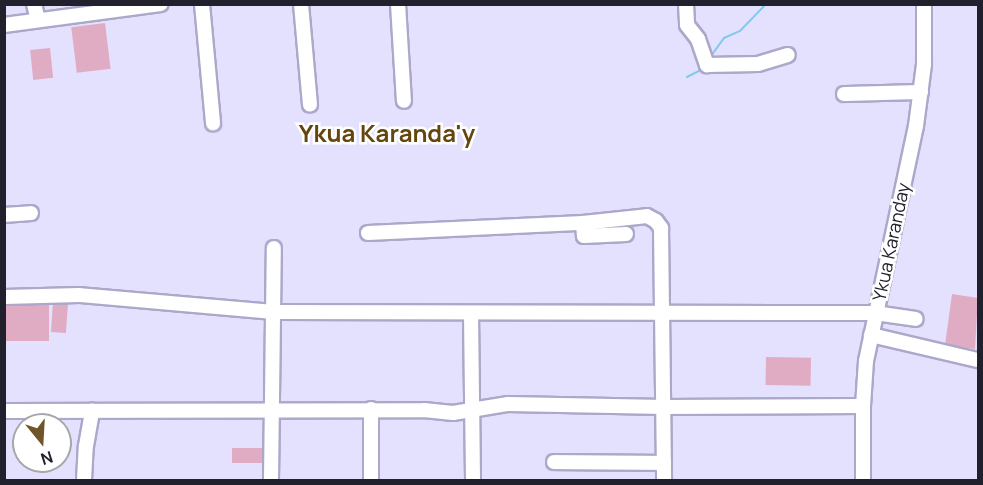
<!DOCTYPE html>
<style>
body{margin:0}
#map{position:relative;width:983px;height:485px;overflow:hidden;background:#e4e1fe;font-family:Manrope,sans-serif}
div>[style]{position:absolute}
[style*='--x']{left:calc(var(--x)*1px);top:calc(var(--y)*1px);width:calc(var(--w)*1px);rotate:calc(var(--a)*1deg)}
.green>*{inset:0;background:#dfacc4;transform-origin:0 0}
.stream>*{height:2px;margin:-1px;padding:0 1px;transform-origin:1px;border-radius:1px;background:#81c9ed}
.roads{filter:drop-shadow(2px 0 #aba8ca) drop-shadow(-2px 0 #aba8ca) drop-shadow(0 2px #aba8ca) drop-shadow(0 -2px #aba8ca)}
.minor>*{height:14px;margin:-7px;padding:0 7px;transform-origin:7px;border-radius:7px;background:#fff}
span{translate:-50% -50%;white-space:nowrap;text-align:center;line-height:1.15;-webkit-text-stroke:5px #fff;paint-order:stroke}
.street-label{font-size:18px;color:#21202d}
.district-label{font-size:24px;color:#64460d;font-weight:700}
.frame{position:absolute;inset:0;border:6px solid #21202d;pointer-events:none}
.north{position:absolute;left:12px;top:413px;width:60px;height:60px;box-sizing:border-box;background:#fff;border:2px solid #a6a6ab;border-radius:50%;rotate:162deg;font-size:16px;font-weight:700;line-height:24px;text-align:center;color:#21202d}
.north::after{content:'';display:block;margin:auto;width:21px;height:27px;background:#705528;clip-path:polygon(50% 0,100% 100%,50% 72%,0 100%)}
</style>
<div id="map">
<div class="green">
<i style="left:105px;top:23px;width:46px;height:34px;rotate:83deg"></i>
<i style="left:50px;top:48px;width:30px;height:20px;rotate:84deg"></i>
<i style="clip-path:polygon(952px 294px,978px 298px,975px 349px,945px 345px)"></i>
<i style="left:49px;top:303px;width:38px;height:45px;rotate:90deg"></i>
<i style="left:53px;top:303px;width:15px;height:29px;rotate:4deg"></i>
<i style="left:766px;top:357px;width:45px;height:28px;rotate:1deg"></i>
<i style="left:232px;top:448px;width:30px;height:15px"></i>
</div>
<div class="stream">
<i style="--x:711;--y:56;--w:22;--a:-54"></i>
<i style="--x:724;--y:38;--w:17;--a:-24"></i>
<i style="--x:740;--y:31;--w:37;--a:-46"></i>
<i style="--x:687;--y:77;--w:18;--a:-27"></i>
</div>
<div class="roads">
<div class="minor">
<i style="--x:34;--y:4;--w:16;--a:76"></i>
<i style="--x:202;--y:4;--w:120;--a:84.7"></i>
<i style="--x:301;--y:4;--w:101;--a:84.9"></i>
<i style="--x:398;--y:4;--w:97;--a:86.5"></i>
<i style="--x:686;--y:4;--w:21;--a:87"></i>
<i style="--x:687;--y:25;--w:18;--a:52"></i>
<i style="--x:698;--y:39;--w:28;--a:71"></i>
<i style="--x:707;--y:65;--w:51;--a:-1.1"></i>
<i style="--x:758;--y:64;--w:31;--a:-17"></i>
<i style="--x:4;--y:25;--w:158;--a:-7.6"></i>
<i style="--x:844;--y:94;--w:77;--a:-1.5"></i>
<i style="--x:4;--y:215;--w:27;--a:-4"></i>
<i style="--x:583;--y:223;--w:13;--a:86"></i>
<i style="--x:584;--y:236;--w:42;--a:-2.7"></i>
<i style="--x:368;--y:233;--w:215;--a:-2.7"></i>
<i style="--x:583;--y:223;--w:64;--a:-6.2"></i>
<i style="--x:647;--y:216;--w:10;--a:29"></i>
<i style="--x:656;--y:221;--w:9;--a:54"></i>
<i style="--x:661;--y:228;--w:252;--a:89.3"></i>
<i style="--x:4;--y:297;--w:75;--a:-1.5"></i>
<i style="--x:79;--y:295;--w:197;--a:5"></i>
<i style="--x:275;--y:312;--w:600;--a:0.1"></i>
<i style="--x:875;--y:313;--w:41;--a:8.3"></i>
<i style="--x:471;--y:314;--w:166;--a:89.3"></i>
<i style="--x:871;--y:335;--w:110;--a:13.2"></i>
<i style="--x:4;--y:411;--w:420;--a:-0.1"></i>
<i style="--x:424;--y:410;--w:29;--a:6"></i>
<i style="--x:453;--y:413;--w:56;--a:-9.3"></i>
<i style="--x:508;--y:404;--w:157;--a:1.1"></i>
<i style="--x:665;--y:407;--w:198;--a:-0.3"></i>
<i style="--x:554;--y:462;--w:110;--a:0.5"></i>
<i style="--x:84;--y:480;--w:34;--a:-87"></i>
<i style="--x:86;--y:446;--w:36;--a:-80"></i>
<i style="--x:271;--y:480;--w:232;--a:-89.3"></i>
<i style="--x:371;--y:480;--w:71;--a:-90"></i>
<i style="--x:863;--y:480;--w:74;--a:-90"></i>
<i style="--x:863;--y:406;--w:45;--a:-86.2"></i>
<i style="--x:866;--y:361;--w:240;--a:-78"></i>
<i style="--x:916;--y:126;--w:63;--a:-82.6"></i>
<i style="--x:924;--y:64;--w:60;--a:-90"></i>
</div>
</div>
<div class="street-label">
<span style="left:891px;top:242px;rotate:-78deg">Ykua Karanday</span>
</div>
<div class="district-label">
<span style="left:387px;top:133px">Ykua Karanda'y</span>
</div>
<div class="frame"></div>
<div class="north">N</div>
</div>
